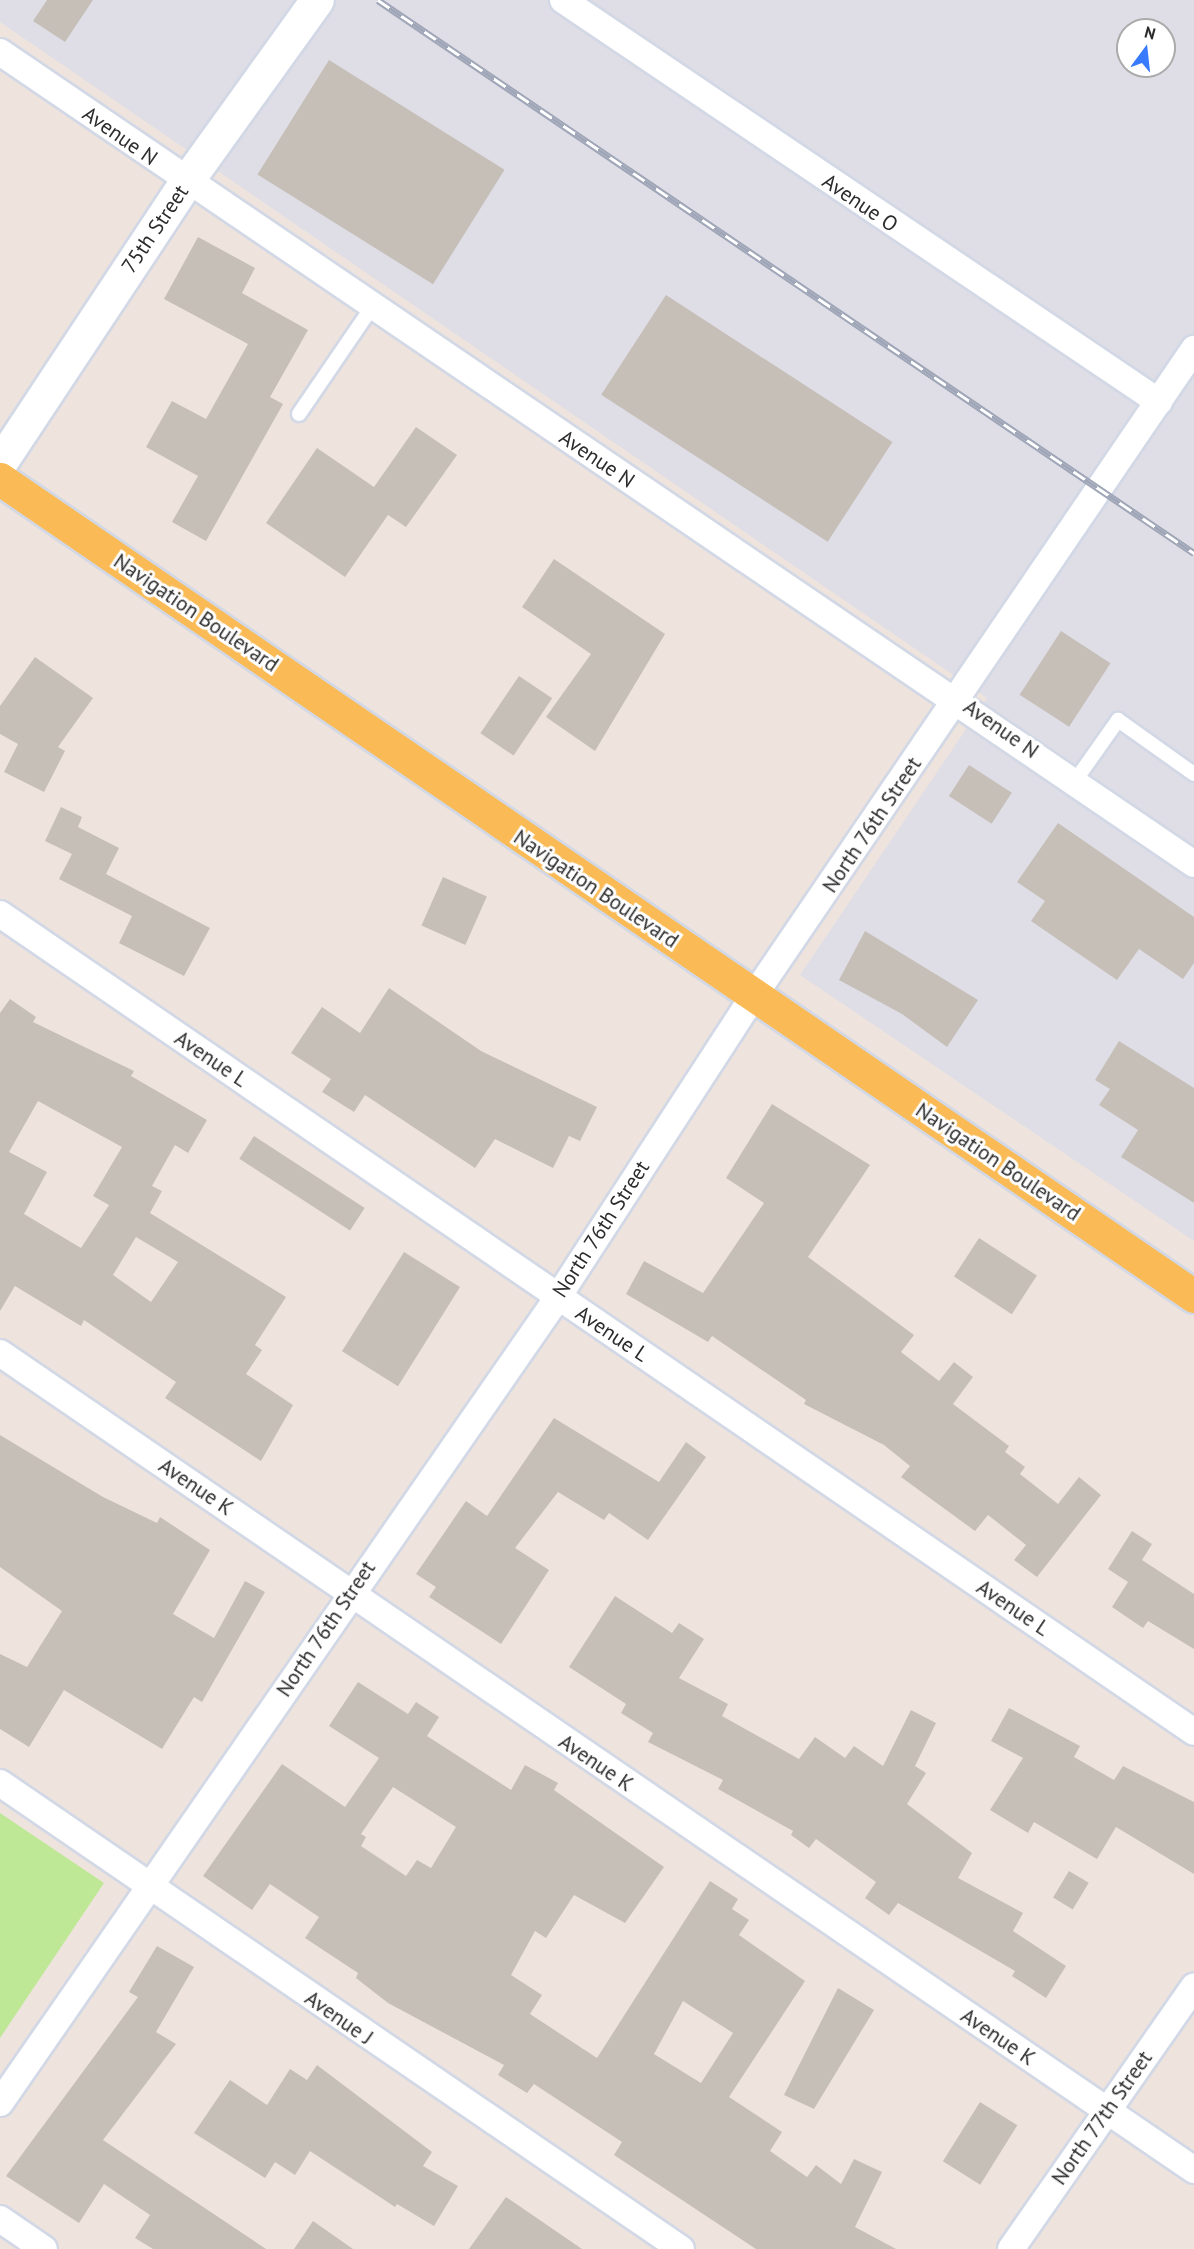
<!DOCTYPE html>
<style>
body{margin:0}
#map{position:relative;width:1194px;height:2249px;overflow:hidden;background:#eee4dd;font-family:"PT Sans",sans-serif}
div>[style]{position:absolute}
[style*='--x']{left:calc(var(--x)*1px);top:calc(var(--y)*1px);width:calc(var(--w)*1px);rotate:calc(var(--a)*1deg)}
.industrial>*{inset:0;background:#dfdee6}
.green>*{inset:0;background:#bee896}
.building>*{inset:0;background:#c6bfb8;transform-origin:0 0}
.roads{filter:drop-shadow(2px 0 #d2d8e5) drop-shadow(-2px 0 #d2d8e5) drop-shadow(0 2px #d2d8e5) drop-shadow(0 -2px #d2d8e5)}
.lane>*{height:14px;margin:-7px;padding:0 7px;transform-origin:7px;border-radius:7px;background:#fff}
.street>*{height:26px;margin:-13px;padding:0 13px;transform-origin:13px;border-radius:13px;background:#fff}
.secondary>*{height:33px;margin:-16.5px;padding:0 16.5px;transform-origin:16.5px;border-radius:16.5px;background:#fff}
.primary>*{height:33px;margin:-16.5px;padding:0 16.5px;transform-origin:16.5px;border-radius:16.5px;background:#fabb56}
.rail>*{height:7px;margin-top:-3.5px;transform-origin:0;background:repeating-linear-gradient(90deg,#fff 0 14px,#9fa6b7 0 28px);box-sizing:border-box;border-block:2px solid #9fa6b7}
span{translate:-50% -50%;white-space:nowrap;text-align:center;line-height:1.15;-webkit-text-stroke:6px #fff;paint-order:stroke}
.street-label{font-size:21px;color:#2c2c2c}
.north{position:absolute;left:1116px;top:18px;width:60px;height:60px;box-sizing:border-box;background:#fff;border:2px solid #ababab;border-radius:50%;rotate:15deg;font-size:16px;font-weight:700;line-height:24px;text-align:center;color:#2c2c2c}
.north::after{content:'';display:block;margin:auto;width:21px;height:27px;background:#397bff;clip-path:polygon(50% 0,100% 100%,50% 72%,0 100%)}
</style>
<div id="map">
<div class="industrial">
<i style="clip-path:polygon(evenodd,0 0,1194px 0,1194px 1241px,800px 975px,987px 698px,0 22px,0 0,1128px 30px,1164px 30px,1164px 66px,1128px 66px,1128px 30px)"></i>
</div>
<div class="green">
<i style="clip-path:polygon(0 1813px,104px 1883px,0 2038px)"></i>
</div>
<div class="building">
<i style="clip-path:polygon(47px 0,93px 0,65px 42px,33px 21px)"></i>
<i style="left:329px;top:60px;width:207px;height:135px;rotate:32deg"></i>
<i style="clip-path:polygon(198px 237px,255px 268px,242px 293px,308px 330px,270px 397px,283px 404px,206px 541px,172px 522px,198px 476px,146px 447px,172px 401px,206px 419px,248px 344px,164px 299px)"></i>
<i style="left:666px;top:295px;width:270px;height:119px;rotate:33deg"></i>
<i style="clip-path:polygon(416px 427px,457px 455px,406px 527px,388px 515px,345px 577px,266px 523px,317px 448px,374px 487px)"></i>
<i style="clip-path:polygon(554px 559px,665px 634px,595px 751px,546px 717px,591px 654px,522px 607px)"></i>
<i style="left:1061px;top:631px;width:59px;height:76px;rotate:33deg"></i>
<i style="clip-path:polygon(35px 657px,93px 698px,58px 747px,65px 751px,44px 792px,4px 772px,18px 744px,0 734px,0 706px)"></i>
<i style="left:519px;top:676px;width:40px;height:69px;rotate:34deg"></i>
<i style="left:969px;top:765px;width:51px;height:37px;rotate:33deg"></i>
<i style="clip-path:polygon(61px 807px,82px 817px,78px 827px,119px 848px,106px 874px,210px 928px,184px 976px,119px 943px,132px 916px,59px 879px,72px 854px,45px 841px)"></i>
<i style="clip-path:polygon(1058px 823px,1194px 917px,1194px 963px,1183px 979px,1139px 949px,1117px 980px,1031px 921px,1045px 901px,1017px 882px)"></i>
<i style="left:443px;top:877px;width:48px;height:53px;rotate:24deg"></i>
<i style="clip-path:polygon(865px 931px,978px 1000px,947px 1047px,902px 1014px,839px 980px)"></i>
<i style="clip-path:polygon(389px 988px,481px 1051px,597px 1107px,580px 1141px,569px 1136px,553px 1168px,495px 1139px,475px 1168px,365px 1095px,354px 1112px,322px 1092px,331px 1079px,291px 1053px,322px 1007px,360px 1033px)"></i>
<i style="clip-path:polygon(evenodd,10px 999px,36px 1017px,33px 1022px,134px 1071px,131px 1076px,207px 1120px,188px 1153px,175px 1145px,152px 1186px,162px 1191px,150px 1213px,286px 1297px,255px 1345px,262px 1350px,246px 1374px,293px 1405px,261px 1461px,165px 1398px,176px 1382px,84px 1320px,81px 1326px,15px 1286px,0 1311px,0 1013px,10px 999px,38px 1101px,122px 1147px,93px 1196px,109px 1205px,81px 1248px,24px 1214px,47px 1172px,9px 1152px,38px 1101px,10px 999px,136px 1237px,178px 1262px,151px 1302px,113px 1275px,136px 1237px)"></i>
<i style="clip-path:polygon(1119px 1041px,1194px 1088px,1194px 1203px,1121px 1157px,1138px 1130px,1099px 1105px,1110px 1089px,1095px 1080px)"></i>
<i style="clip-path:polygon(772px 1104px,870px 1165px,808px 1257px,914px 1335px,901px 1352px,939px 1381px,954px 1362px,973px 1377px,953px 1404px,1009px 1446px,1005px 1452px,1025px 1467px,1020px 1474px,1058px 1504px,1079px 1477px,1101px 1495px,1037px 1577px,1014px 1560px,1026px 1545px,988px 1515px,975px 1531px,901px 1477px,910px 1466px,884px 1445px,804px 1404px,806px 1400px,712px 1336px,708px 1342px,626px 1294px,644px 1261px,703px 1293px,764px 1203px,726px 1178px)"></i>
<i style="left:254px;top:1136px;width:132px;height:27px;rotate:33deg"></i>
<i style="left:979px;top:1238px;width:69px;height:46px;rotate:33deg"></i>
<i style="left:404px;top:1252px;width:66px;height:117px;rotate:32deg"></i>
<i style="clip-path:polygon(554px 1418px,659px 1482px,686px 1442px,706px 1457px,648px 1540px,609px 1513px,604px 1520px,558px 1492px,515px 1548px,549px 1570px,501px 1644px,429px 1597px,436px 1587px,416px 1574px,466px 1501px,487px 1516px)"></i>
<i style="clip-path:polygon(0 1435px,103px 1497px,157px 1523px,160px 1517px,210px 1550px,173px 1614px,214px 1638px,245px 1581px,265px 1592px,202px 1702px,194px 1697px,162px 1749px,64px 1690px,29px 1747px,0 1729px,0 1654px,27px 1667px,62px 1611px,0 1567px)"></i>
<i style="clip-path:polygon(1132px 1531px,1152px 1544px,1142px 1560px,1194px 1594px,1194px 1649px,1148px 1621px,1143px 1628px,1112px 1607px,1128px 1582px,1108px 1569px)"></i>
<i style="clip-path:polygon(615px 1596px,672px 1633px,679px 1623px,704px 1639px,679px 1678px,728px 1704px,722px 1716px,799px 1759px,815px 1737px,845px 1758px,854px 1746px,883px 1766px,911px 1710px,936px 1723px,915px 1766px,926px 1773px,907px 1804px,972px 1853px,958px 1878px,1023px 1913px,1013px 1931px,1066px 1966px,1046px 1998px,1012px 1976px,1015px 1971px,898px 1903px,889px 1915px,865px 1898px,876px 1882px,816px 1839px,809px 1848px,791px 1835px,793px 1831px,718px 1789px,723px 1780px,648px 1742px,653px 1733px,621px 1713px,626px 1704px,569px 1667px)"></i>
<i style="clip-path:polygon(evenodd,358px 1682px,408px 1714px,416px 1702px,439px 1717px,427px 1736px,511px 1790px,525px 1765px,558px 1783px,554px 1790px,664px 1867px,625px 1923px,574px 1895px,546px 1938px,535px 1931px,511px 1975px,542px 1995px,530px 2014px,597px 2058px,710px 1881px,738px 1899px,732px 1909px,749px 1920px,739px 1935px,805px 1981px,729px 2097px,782px 2132px,770px 2151px,807px 2177px,816px 2165px,841px 2184px,854px 2159px,882px 2172px,855px 2227px,896px 2249px,756px 2249px,614px 2155px,622px 2142px,534px 2084px,527px 2093px,498px 2075px,504px 2065px,388px 2003px,356px 1978px,358px 1973px,305px 1938px,319px 1917px,270px 1884px,252px 1910px,203px 1876px,282px 1764px,345px 1807px,379px 1758px,329px 1726px,358px 1682px,393px 1787px,456px 1827px,431px 1868px,417px 1860px,406px 1876px,361px 1846px,366px 1837px,361px 1834px,393px 1787px,358px 1682px,683px 2001px,733px 2033px,701px 2083px,654px 2054px,683px 2001px)"></i>
<i style="clip-path:polygon(1009px 1708px,1080px 1746px,1074px 1757px,1114px 1780px,1123px 1766px,1194px 1802px,1194px 1874px,1116px 1827px,1097px 1859px,1034px 1822px,1028px 1833px,990px 1810px,1023px 1758px,991px 1741px)"></i>
<i style="left:1069px;top:1871px;width:23px;height:31px;rotate:31deg"></i>
<i style="clip-path:polygon(157px 1946px,194px 1967px,156px 2032px,176px 2044px,103px 2140px,266px 2249px,153px 2249px,135px 2238px,150px 2215px,104px 2184px,79px 2223px,6px 2176px,138px 1997px,129px 1992px)"></i>
<i style="clip-path:polygon(838px 1988px,874px 2010px,814px 2109px,784px 2095px)"></i>
<i style="clip-path:polygon(317px 2065px,432px 2152px,423px 2166px,458px 2186px,434px 2226px,397px 2204px,395px 2207px,310px 2151px,295px 2175px,275px 2162px,265px 2178px,194px 2133px,230px 2080px,267px 2105px,290px 2069px,307px 2080px)"></i>
<i style="left:980px;top:2102px;width:44px;height:70px;rotate:32deg"></i>
<i style="clip-path:polygon(506px 2197px,582px 2249px,469px 2249px)"></i>
<i style="clip-path:polygon(313px 2221px,353px 2249px,294px 2249px)"></i>
</div>
<div class="roads">
<div class="lane">
<i style="--x:299;--y:414;--w:130;--a:-55.7"></i>
<i style="--x:1075;--y:781;--w:75;--a:-54.8"></i>
<i style="--x:1118;--y:720;--w:93;--a:35.4"></i>
</div>
<div class="street">
<i style="--x:563;--y:0;--w:719;--a:34"></i>
<i style="--x:0;--y:52;--w:1444;--a:34.22"></i>
<i style="--x:0;--y:914;--w:1447;--a:34.41"></i>
<i style="--x:0;--y:1353;--w:1447;--a:34.38"></i>
<i style="--x:0;--y:1783;--w:825;--a:34.38"></i>
<i style="--x:0;--y:2103;--w:980;--a:-55.3"></i>
<i style="--x:558;--y:1297;--w:358;--a:-57"></i>
<i style="--x:753;--y:997;--w:784;--a:-55.76"></i>
<i style="--x:0;--y:2219;--w:53;--a:34.3"></i>
<i style="--x:1011;--y:2249;--w:320;--a:-55.1"></i>
</div>
<div class="secondary">
<i style="--x:0;--y:463;--w:337;--a:-56.5"></i>
<i style="--x:186;--y:182;--w:224;--a:-54.3"></i>
</div>
<div class="primary">
<i style="--x:0;--y:479;--w:1447;--a:34.38"></i>
</div>
</div>
<div class="rail">
<i style="--x:378;--y:0;--w:986;--a:34.13"></i>
</div>
<div class="street-label">
<span style="left:120px;top:136px;rotate:35deg">Avenue N</span>
<span style="left:860px;top:203px;rotate:34deg">Avenue O</span>
<span style="left:155px;top:229px;rotate:-56deg">75th Street</span>
<span style="left:597px;top:459px;rotate:34deg">Avenue N</span>
<span style="left:196px;top:613px;rotate:34deg">Navigation Boulevard</span>
<span style="left:1001px;top:729px;rotate:35deg">Avenue N</span>
<span style="left:872px;top:825px;rotate:-56deg">North 76th Street</span>
<span style="left:596px;top:889px;rotate:34deg">Navigation Boulevard</span>
<span style="left:211px;top:1059px;rotate:34deg">Avenue L</span>
<span style="left:998px;top:1162px;rotate:34deg">Navigation Boulevard</span>
<span style="left:601px;top:1229px;rotate:-57deg">North 76th Street</span>
<span style="left:612px;top:1334px;rotate:34deg">Avenue L</span>
<span style="left:196px;top:1487px;rotate:34deg">Avenue K</span>
<span style="left:1013px;top:1608px;rotate:34deg">Avenue L</span>
<span style="left:326px;top:1629px;rotate:-56deg">North 76th Street</span>
<span style="left:596px;top:1763px;rotate:34deg">Avenue K</span>
<span style="left:339px;top:2018px;rotate:35deg">Avenue J</span>
<span style="left:998px;top:2037px;rotate:34deg">Avenue K</span>
<span style="left:1102px;top:2118px;rotate:-55deg">North 77th Street</span>
</div>
<div class="north">N</div>
</div>
